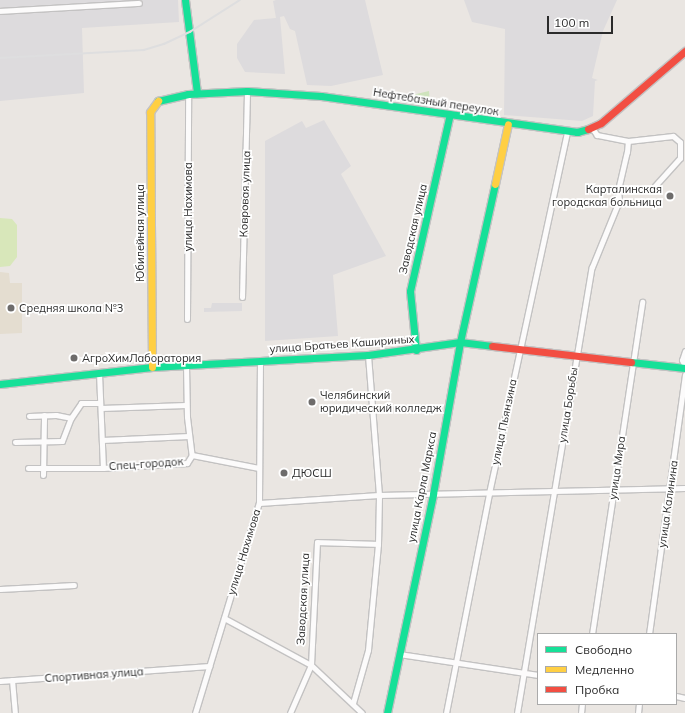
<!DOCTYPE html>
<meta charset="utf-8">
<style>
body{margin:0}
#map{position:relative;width:685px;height:713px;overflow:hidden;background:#eae6e2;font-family:Mulish,sans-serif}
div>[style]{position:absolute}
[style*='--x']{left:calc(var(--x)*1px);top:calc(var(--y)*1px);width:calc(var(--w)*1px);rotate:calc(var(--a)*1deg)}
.industrial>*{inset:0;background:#dddbdd}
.education>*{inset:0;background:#e4ddd0}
.green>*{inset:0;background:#cee3bc}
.pitch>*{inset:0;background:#d8e7ba}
.roads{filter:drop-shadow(1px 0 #c3c2c2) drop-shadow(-1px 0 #c3c2c2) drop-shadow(0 1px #c3c2c2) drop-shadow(0 -1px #c3c2c2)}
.street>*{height:5px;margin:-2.5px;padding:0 2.5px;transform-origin:2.5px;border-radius:2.5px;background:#fcfbfb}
.fast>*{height:7px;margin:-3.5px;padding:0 3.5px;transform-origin:3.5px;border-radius:3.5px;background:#16e098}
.slow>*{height:7px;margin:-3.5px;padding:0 3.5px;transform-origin:3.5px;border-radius:3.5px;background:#ffcf43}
.jam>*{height:7px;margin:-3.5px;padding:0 3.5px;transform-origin:3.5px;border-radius:3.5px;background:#f24e42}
.rail>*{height:1.5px;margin:-0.75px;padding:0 0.75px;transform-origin:0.75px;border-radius:0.75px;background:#dededf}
.dots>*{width:11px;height:11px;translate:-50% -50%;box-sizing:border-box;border:2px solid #fff;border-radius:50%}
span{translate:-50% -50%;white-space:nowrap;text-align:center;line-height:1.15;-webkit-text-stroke:3.5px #fff;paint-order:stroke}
.street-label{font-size:11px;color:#2b2b2b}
.poi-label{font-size:11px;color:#2b2b2b}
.right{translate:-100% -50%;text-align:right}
.left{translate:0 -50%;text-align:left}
.legend{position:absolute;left:537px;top:633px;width:140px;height:72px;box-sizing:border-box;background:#fff;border:1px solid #aaa;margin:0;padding:5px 7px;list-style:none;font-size:12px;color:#2b2b2b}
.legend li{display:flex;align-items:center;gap:8px;height:20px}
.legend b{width:20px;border:1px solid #aaa}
.scale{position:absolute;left:547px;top:16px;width:66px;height:18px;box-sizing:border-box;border:2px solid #2b2b2b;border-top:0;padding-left:5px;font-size:12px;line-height:14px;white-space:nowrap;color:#2b2b2b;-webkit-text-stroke:3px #fff;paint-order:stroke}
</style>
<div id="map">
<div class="industrial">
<i style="clip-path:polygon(0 0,178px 0,179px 22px,82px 28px,84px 93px,0 101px)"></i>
<i style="clip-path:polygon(276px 0,365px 0,383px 75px,331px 86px,307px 85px,295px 31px,290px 29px,284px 16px,280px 17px,285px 74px,245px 72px,237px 58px,237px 44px,254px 20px,276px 18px,273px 1px)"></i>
<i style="clip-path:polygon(464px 0,617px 0,603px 31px,592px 78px,598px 80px,595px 81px,593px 116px,582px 121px,504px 115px,505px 29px,472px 22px)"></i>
<i style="clip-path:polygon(324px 120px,351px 166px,341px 174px,386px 256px,333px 275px,338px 336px,265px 341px,265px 141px,302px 121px,306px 128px)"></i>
<i style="clip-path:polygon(212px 303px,242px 303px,242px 311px,204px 312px,204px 308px,211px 308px)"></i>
</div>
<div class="education">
<i style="clip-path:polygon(0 272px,9px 273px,10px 283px,22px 283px,22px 333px,0 334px)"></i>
</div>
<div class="green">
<i style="clip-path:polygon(429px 91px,430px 103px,407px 100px,408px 96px)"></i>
</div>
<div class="pitch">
<i style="clip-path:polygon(0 218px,12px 219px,17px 225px,17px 257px,10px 266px,0 267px)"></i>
</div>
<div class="roads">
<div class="street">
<i style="--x:0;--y:11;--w:139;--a:-3.3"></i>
<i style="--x:628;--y:141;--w:45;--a:-6.3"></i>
<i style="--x:673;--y:136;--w:9;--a:41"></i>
<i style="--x:680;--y:142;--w:16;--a:90"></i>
<i style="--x:680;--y:158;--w:38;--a:132"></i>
<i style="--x:242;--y:297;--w:206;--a:-88.6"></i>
<i style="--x:187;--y:319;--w:225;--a:-89.7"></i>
<i style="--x:685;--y:351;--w:9;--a:108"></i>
<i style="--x:682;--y:360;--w:7;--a:63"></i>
<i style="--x:186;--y:365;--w:52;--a:88.9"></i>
<i style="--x:187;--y:417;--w:38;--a:83"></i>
<i style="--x:99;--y:373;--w:95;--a:87.6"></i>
<i style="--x:101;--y:408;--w:85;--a:-2"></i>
<i style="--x:29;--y:416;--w:27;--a:-2"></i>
<i style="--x:56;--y:415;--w:15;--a:11"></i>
<i style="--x:102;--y:440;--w:87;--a:-2.6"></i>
<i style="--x:15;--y:442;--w:47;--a:-1.2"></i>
<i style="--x:62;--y:441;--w:25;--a:-69"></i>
<i style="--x:71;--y:418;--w:18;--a:-56"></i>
<i style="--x:81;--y:403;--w:19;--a:0"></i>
<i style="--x:28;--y:468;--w:75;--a:0"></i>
<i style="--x:103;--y:468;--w:84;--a:-3.4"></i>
<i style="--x:187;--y:463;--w:9;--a:-58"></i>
<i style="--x:192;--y:455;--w:68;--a:11"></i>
<i style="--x:43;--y:475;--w:60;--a:-89"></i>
<i style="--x:259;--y:503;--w:120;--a:-3.8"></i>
<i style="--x:379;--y:495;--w:306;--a:-1.3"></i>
<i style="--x:0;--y:589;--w:74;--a:-3.1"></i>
<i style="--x:224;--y:618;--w:99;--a:28.4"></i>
<i style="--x:311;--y:665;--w:70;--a:43.3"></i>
<i style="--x:592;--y:634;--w:336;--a:-81.4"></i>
<i style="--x:649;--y:634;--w:262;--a:-82.1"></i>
<i style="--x:399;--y:654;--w:141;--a:8.6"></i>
<i style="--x:12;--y:680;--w:33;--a:85"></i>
<i style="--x:0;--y:681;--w:210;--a:-4.1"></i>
<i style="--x:676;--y:696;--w:9;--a:13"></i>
<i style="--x:353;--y:703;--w:55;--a:-74.2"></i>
<i style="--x:368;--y:650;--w:106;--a:-84.6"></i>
<i style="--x:378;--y:544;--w:49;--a:-88.8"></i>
<i style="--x:379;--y:495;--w:140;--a:-94.5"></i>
<i style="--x:195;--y:713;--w:220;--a:-73.1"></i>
<i style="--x:259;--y:503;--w:142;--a:-89.6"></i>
<i style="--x:290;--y:713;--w:52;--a:-66.4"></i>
<i style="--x:311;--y:665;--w:123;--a:-87.2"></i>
<i style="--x:317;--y:542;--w:61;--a:1.9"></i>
<i style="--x:446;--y:713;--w:224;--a:-78.9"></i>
<i style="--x:489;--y:493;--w:370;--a:-77.8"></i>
<i style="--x:517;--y:713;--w:452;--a:-80.5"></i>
<i style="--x:592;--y:267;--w:71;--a:-67.8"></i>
<i style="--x:619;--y:201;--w:11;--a:-95"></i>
<i style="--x:618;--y:190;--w:39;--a:-77"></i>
<i style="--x:627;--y:152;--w:11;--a:-85"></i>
<i style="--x:628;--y:141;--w:32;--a:-169"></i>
<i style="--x:597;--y:135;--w:9;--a:-126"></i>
<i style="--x:581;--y:713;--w:9;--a:-84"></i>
<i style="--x:638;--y:713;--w:9;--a:-84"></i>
</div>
<div class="fast">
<i style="--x:185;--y:0;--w:94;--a:82.6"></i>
<i style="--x:158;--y:101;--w:31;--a:-13"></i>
<i style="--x:188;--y:94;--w:59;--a:-2.9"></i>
<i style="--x:247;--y:91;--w:74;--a:3.9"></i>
<i style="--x:321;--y:96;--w:259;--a:8"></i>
<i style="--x:577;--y:132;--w:11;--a:-15"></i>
<i style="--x:416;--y:350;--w:59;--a:-95.8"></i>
<i style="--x:410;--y:291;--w:181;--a:-77.3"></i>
<i style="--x:631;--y:362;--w:54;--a:6.3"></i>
<i style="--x:0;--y:384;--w:153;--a:-6.4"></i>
<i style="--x:152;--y:367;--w:216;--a:-3.2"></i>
<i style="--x:368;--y:355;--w:93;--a:-8"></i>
<i style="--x:460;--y:342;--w:32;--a:7"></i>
<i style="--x:387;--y:713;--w:224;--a:-78.1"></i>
<i style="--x:433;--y:494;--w:154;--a:-79.9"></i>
<i style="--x:460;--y:342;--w:162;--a:-77.5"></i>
</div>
<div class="slow">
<i style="--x:495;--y:184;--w:61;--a:-77.8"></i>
<i style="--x:152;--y:367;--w:255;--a:-90.4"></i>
<i style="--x:150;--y:112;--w:14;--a:-54"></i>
</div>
<div class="jam">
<i style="--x:588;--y:129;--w:14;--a:-25"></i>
<i style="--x:601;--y:123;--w:111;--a:-40.6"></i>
<i style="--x:492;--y:346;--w:140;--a:6.6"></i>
</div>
</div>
<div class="rail">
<i style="--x:0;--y:58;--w:144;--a:-3.2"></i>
<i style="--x:144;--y:50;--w:21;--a:-17"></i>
<i style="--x:164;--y:44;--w:29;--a:-25"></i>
<i style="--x:190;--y:32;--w:59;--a:-32.6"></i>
</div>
<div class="dots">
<i style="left:670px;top:196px;background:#6e6c6b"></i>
<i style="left:11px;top:308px;background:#6e6c6b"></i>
<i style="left:74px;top:358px;background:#6e6c6b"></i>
<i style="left:312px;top:402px;background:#6e6c6b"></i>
<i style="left:284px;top:473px;background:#6e6c6b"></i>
</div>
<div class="street-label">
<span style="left:436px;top:102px;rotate:9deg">Нефтебазный переулок</span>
<span style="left:245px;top:194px;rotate:-88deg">Ковровая улица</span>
<span style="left:188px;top:207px;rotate:-90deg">улица Нахимова</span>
<span style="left:413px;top:229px;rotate:-77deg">Заводская улица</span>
<span style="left:140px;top:233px;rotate:-90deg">Юбилейная улица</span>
<span style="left:342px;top:344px;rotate:-4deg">улица Братьев Кашириных</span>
<span style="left:568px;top:405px;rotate:-81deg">улица Борьбы</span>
<span style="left:504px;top:422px;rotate:-78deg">улица Пьянзина</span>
<span style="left:146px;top:464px;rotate:-4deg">Спец-городок</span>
<span style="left:617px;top:468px;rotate:-82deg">улица Мира</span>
<span style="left:422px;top:487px;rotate:-79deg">улица Карла Маркса</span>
<span style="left:668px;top:504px;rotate:-82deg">улица Калинина</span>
<span style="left:244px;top:552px;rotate:-73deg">улица Нахимова</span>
<span style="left:303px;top:599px;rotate:-87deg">Заводская улица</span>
<span style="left:94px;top:675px;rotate:-4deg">Спортивная улица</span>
</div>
<div class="poi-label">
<span class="right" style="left:662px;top:196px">Карталинская<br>городская больница</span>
<span class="left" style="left:19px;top:308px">Средняя школа №3</span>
<span class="left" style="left:82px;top:358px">АгроХимЛаборатория</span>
<span class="left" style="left:320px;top:402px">Челябинский<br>юридический колледж</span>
<span class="left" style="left:292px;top:473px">ДЮСШ</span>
</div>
<ul class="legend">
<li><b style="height:5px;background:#16e098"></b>Свободно</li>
<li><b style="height:5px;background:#ffcf43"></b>Медленно</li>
<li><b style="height:5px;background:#f24e42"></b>Пробка</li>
</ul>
<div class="scale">100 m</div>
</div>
